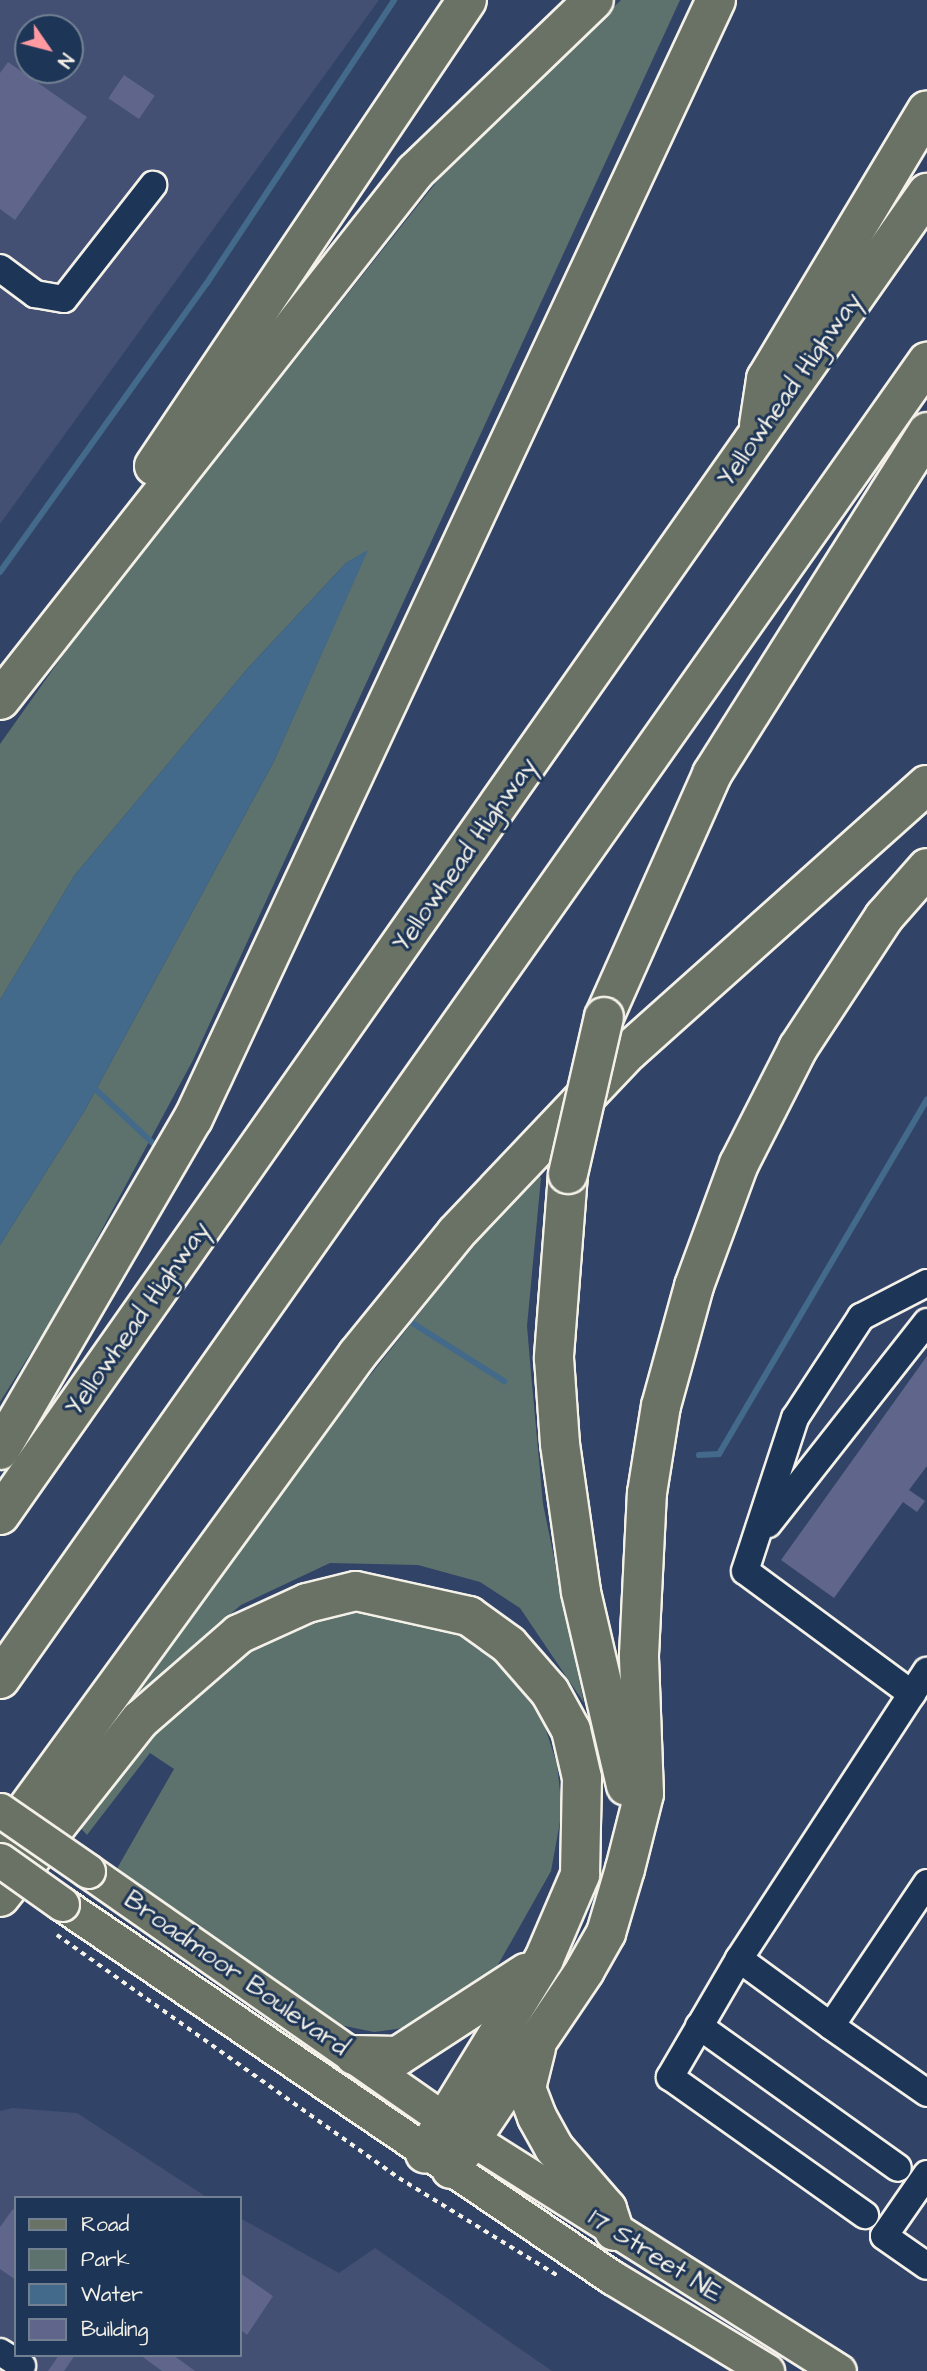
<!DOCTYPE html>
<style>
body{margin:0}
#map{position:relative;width:927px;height:2371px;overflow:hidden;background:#314367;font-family:"Architects Daughter",sans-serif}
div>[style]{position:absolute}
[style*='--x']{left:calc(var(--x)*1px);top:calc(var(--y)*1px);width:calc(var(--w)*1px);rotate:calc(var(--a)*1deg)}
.built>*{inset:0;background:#435074}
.green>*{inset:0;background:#5d726d}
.water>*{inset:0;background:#436a8a}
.stream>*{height:6px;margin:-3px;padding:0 3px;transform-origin:3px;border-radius:3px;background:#436a8a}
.building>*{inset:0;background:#5f658b;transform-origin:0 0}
.path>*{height:3.5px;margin-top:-1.75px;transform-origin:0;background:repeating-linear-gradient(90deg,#f4f1e8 0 5px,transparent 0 10px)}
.roads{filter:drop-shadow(2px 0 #f4f1e8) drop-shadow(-2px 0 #f4f1e8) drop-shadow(0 2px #f4f1e8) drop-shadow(0 -2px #f4f1e8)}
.minor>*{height:26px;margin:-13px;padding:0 13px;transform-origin:13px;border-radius:13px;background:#1d3557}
.major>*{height:33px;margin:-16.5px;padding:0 16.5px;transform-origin:16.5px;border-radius:16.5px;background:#6a7165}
.highway>*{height:38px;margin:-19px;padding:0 19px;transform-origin:19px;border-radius:19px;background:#6a7165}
.bridges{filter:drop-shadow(2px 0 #f4f1e8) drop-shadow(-2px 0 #f4f1e8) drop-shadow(0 2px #f4f1e8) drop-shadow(0 -2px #f4f1e8)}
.major-bridge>*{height:33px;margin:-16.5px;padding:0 16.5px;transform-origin:16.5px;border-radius:16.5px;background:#6a7165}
.highway-bridge>*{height:38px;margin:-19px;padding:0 19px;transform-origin:19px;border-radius:19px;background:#6a7165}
span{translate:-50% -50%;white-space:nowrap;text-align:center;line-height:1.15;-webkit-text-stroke:6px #1d3557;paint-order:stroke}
.street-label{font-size:26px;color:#f4f1e8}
.legend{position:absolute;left:14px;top:2196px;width:228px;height:161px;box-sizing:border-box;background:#1d3557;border:2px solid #738091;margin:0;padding:9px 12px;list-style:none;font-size:21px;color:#f4f1e8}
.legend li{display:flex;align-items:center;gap:14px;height:35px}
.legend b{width:35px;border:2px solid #738091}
.north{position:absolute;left:14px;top:14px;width:70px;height:70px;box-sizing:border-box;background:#1d3557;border:2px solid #738091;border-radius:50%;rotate:125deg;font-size:19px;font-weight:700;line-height:28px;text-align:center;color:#f4f1e8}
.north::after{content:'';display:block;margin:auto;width:24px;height:32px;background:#ff9aa2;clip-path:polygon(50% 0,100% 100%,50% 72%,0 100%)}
</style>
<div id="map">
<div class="built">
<i style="clip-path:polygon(evenodd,0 0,379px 0,0 524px,0 0,28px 28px,70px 28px,70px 70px,28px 70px,28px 28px)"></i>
<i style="clip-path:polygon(13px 2108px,77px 2113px,208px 2198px,16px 2198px,16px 2355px,240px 2355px,240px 2218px,339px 2273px,375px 2248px,552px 2371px,0 2371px,0 2111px)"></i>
</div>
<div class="green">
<i style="clip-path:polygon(621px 0,680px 0,193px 1060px,64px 1300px,0 1402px,0 1245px,85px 1110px,274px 761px,367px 551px,346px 563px,248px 668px,74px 876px,0 1000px,0 744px,83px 627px,446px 170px)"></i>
<i style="clip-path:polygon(535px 1168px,541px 1178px,527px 1326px,531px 1373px,543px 1504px,584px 1703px,520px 1608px,480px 1582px,418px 1565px,330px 1563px,241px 1605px,168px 1667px,121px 1730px,113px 1728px,317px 1442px)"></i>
<i style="clip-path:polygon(349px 1604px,459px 1623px,534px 1693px,557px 1764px,562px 1811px,551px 1871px,490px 1979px,434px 2024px,374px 2032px,340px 2025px,115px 1872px,174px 1769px,150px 1753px,87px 1835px,77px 1824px,195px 1689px,251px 1642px)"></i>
</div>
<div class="water">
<i style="clip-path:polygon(368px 550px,274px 761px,85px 1110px,0 1245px,0 1000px,74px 876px,248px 668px,346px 563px)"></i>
</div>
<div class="stream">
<i style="--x:0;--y:572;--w:355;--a:-54.4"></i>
<i style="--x:207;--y:283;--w:339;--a:-56.5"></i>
<i style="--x:92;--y:1086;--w:89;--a:43.2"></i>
<i style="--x:403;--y:1317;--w:120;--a:32.4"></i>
<i style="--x:699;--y:1455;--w:20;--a:-3"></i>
<i style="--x:719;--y:1454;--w:411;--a:-59.6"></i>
</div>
<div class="building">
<i style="clip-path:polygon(8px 62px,87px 117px,15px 220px,0 209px,0 73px)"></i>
<i style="left:124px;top:75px;width:37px;height:28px;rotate:34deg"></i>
<i style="clip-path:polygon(927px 1356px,927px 1466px,909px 1490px,925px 1501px,917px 1512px,903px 1502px,834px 1598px,781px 1560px)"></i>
<i style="clip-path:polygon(13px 2209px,16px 2211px,16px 2280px,0 2269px,0 2227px)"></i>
<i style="clip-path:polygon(240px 2273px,273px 2296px,247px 2335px,240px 2329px)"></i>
<i style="clip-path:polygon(59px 2355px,75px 2355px,64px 2371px,48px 2371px)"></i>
<i style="clip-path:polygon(140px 2355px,173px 2355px,195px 2371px,162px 2371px)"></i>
</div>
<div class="path">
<i style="--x:57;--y:1935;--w:420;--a:35.4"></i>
<i style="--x:399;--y:2178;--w:189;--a:31.6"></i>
</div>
<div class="roads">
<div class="minor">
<i style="--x:0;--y:268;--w:44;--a:36.6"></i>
<i style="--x:35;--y:294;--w:29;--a:10"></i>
<i style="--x:64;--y:299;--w:145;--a:-52"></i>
<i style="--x:768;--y:1524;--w:257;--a:-51.8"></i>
<i style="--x:912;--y:1694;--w:207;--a:-143.6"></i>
<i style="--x:745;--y:1571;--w:161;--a:-71.9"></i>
<i style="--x:795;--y:1418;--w:121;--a:-56.8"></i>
<i style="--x:861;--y:1317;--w:74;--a:-27.3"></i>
<i style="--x:927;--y:1883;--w:172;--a:123.9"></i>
<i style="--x:831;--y:2026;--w:117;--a:34.9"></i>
<i style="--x:739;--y:1959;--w:137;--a:120.3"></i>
<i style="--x:670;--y:2077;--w:239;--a:35.3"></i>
<i style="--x:699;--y:2026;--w:244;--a:35.5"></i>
<i style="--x:831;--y:2026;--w:114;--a:-143.9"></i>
<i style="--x:739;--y:1959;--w:344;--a:-56.9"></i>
<i style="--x:927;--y:2174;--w:75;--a:124.7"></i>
<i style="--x:884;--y:2236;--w:52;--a:34.9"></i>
<i style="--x:0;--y:2352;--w:26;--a:32"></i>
</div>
<div class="major">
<i style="--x:88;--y:1871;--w:468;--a:34.9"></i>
<i style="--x:472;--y:2139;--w:434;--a:32.3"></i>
<i style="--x:62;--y:1904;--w:666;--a:34.17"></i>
<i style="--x:613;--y:2278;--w:180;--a:31.1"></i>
</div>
<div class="highway">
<i style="--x:759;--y:425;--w:47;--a:-81.3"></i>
<i style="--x:766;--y:379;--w:313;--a:-59.1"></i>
<i style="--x:154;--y:466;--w:561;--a:-56.11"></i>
<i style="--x:0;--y:700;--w:672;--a:-51.83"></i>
<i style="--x:415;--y:172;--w:248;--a:-43.9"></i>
<i style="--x:604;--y:1017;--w:266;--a:-66"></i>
<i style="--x:712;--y:774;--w:404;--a:-57.8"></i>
<i style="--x:568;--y:1174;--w:185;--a:94.4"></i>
<i style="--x:554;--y:1358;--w:86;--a:86"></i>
<i style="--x:560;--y:1444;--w:149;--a:81.9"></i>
<i style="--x:581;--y:1592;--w:199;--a:76.9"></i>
<i style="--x:0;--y:1450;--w:383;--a:-59.8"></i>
<i style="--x:193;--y:1119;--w:1235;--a:-64.95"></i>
<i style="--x:0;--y:1515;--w:1615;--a:-54.96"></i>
<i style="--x:0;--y:1679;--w:1611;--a:-54.86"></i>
<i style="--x:0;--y:1846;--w:607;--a:-53.98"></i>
<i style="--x:357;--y:1355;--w:157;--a:-50.9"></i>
<i style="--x:456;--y:1233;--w:251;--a:-46.5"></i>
<i style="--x:629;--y:1051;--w:399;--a:-41.8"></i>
<i style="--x:0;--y:1897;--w:226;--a:-51.7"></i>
<i style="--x:140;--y:1720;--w:131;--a:-41"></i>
<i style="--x:239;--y:1634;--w:75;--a:-24.5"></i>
<i style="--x:307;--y:1603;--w:50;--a:-13.8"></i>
<i style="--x:356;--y:1591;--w:116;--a:12.5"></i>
<i style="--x:469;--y:1616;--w:49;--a:35.9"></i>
<i style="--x:509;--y:1645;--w:62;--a:48.9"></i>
<i style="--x:550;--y:1692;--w:43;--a:61.1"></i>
<i style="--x:571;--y:1730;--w:49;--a:77.1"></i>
<i style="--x:582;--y:1778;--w:97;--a:91.2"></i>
<i style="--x:580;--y:1875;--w:91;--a:113.2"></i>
<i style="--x:544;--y:1959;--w:228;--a:121.5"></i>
<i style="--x:536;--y:2048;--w:41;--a:104"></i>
<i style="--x:526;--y:2088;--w:31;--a:69"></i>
<i style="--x:537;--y:2117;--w:35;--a:61"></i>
<i style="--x:554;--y:2148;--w:81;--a:49"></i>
<i style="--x:607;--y:2209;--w:23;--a:72"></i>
<i style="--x:354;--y:2055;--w:44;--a:1.3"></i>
<i style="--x:398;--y:2056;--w:153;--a:-33"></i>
<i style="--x:451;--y:2169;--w:240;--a:-56"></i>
<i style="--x:585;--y:1970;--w:43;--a:-60.4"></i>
<i style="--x:606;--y:1933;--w:67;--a:-73.5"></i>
<i style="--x:625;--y:1869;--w:77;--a:-75.8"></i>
<i style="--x:644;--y:1794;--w:139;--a:-92.1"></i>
<i style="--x:639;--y:1655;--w:162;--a:-87.2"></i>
<i style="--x:647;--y:1493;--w:88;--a:-80.9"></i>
<i style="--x:661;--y:1406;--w:124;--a:-74.6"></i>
<i style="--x:694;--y:1286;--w:130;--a:-69.8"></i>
<i style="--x:739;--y:1164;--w:130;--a:-63"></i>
<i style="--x:798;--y:1048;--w:157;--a:-56.7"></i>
<i style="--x:884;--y:917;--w:65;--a:-48.7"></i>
</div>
</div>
<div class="bridges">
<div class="major-bridge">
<i style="--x:0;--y:1810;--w:107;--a:34.7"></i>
<i style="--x:0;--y:1860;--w:76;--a:35.4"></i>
</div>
<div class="highway-bridge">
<i style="--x:568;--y:1174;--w:161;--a:-77.1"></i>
</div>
</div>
<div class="street-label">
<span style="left:790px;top:390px;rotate:-55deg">Yellowhead Highway</span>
<span style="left:465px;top:855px;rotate:-55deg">Yellowhead Highway</span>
<span style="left:138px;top:1319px;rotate:-55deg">Yellowhead Highway</span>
<span style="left:236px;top:1974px;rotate:35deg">Broadmoor Boulevard</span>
<span style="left:655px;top:2256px;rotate:32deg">17 Street NE</span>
</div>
<ul class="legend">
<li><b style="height:9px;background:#6a7165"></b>Road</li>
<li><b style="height:19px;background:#5d726d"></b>Park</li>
<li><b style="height:19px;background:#436a8a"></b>Water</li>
<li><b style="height:19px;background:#5f658b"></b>Building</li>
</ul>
<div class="north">N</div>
</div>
